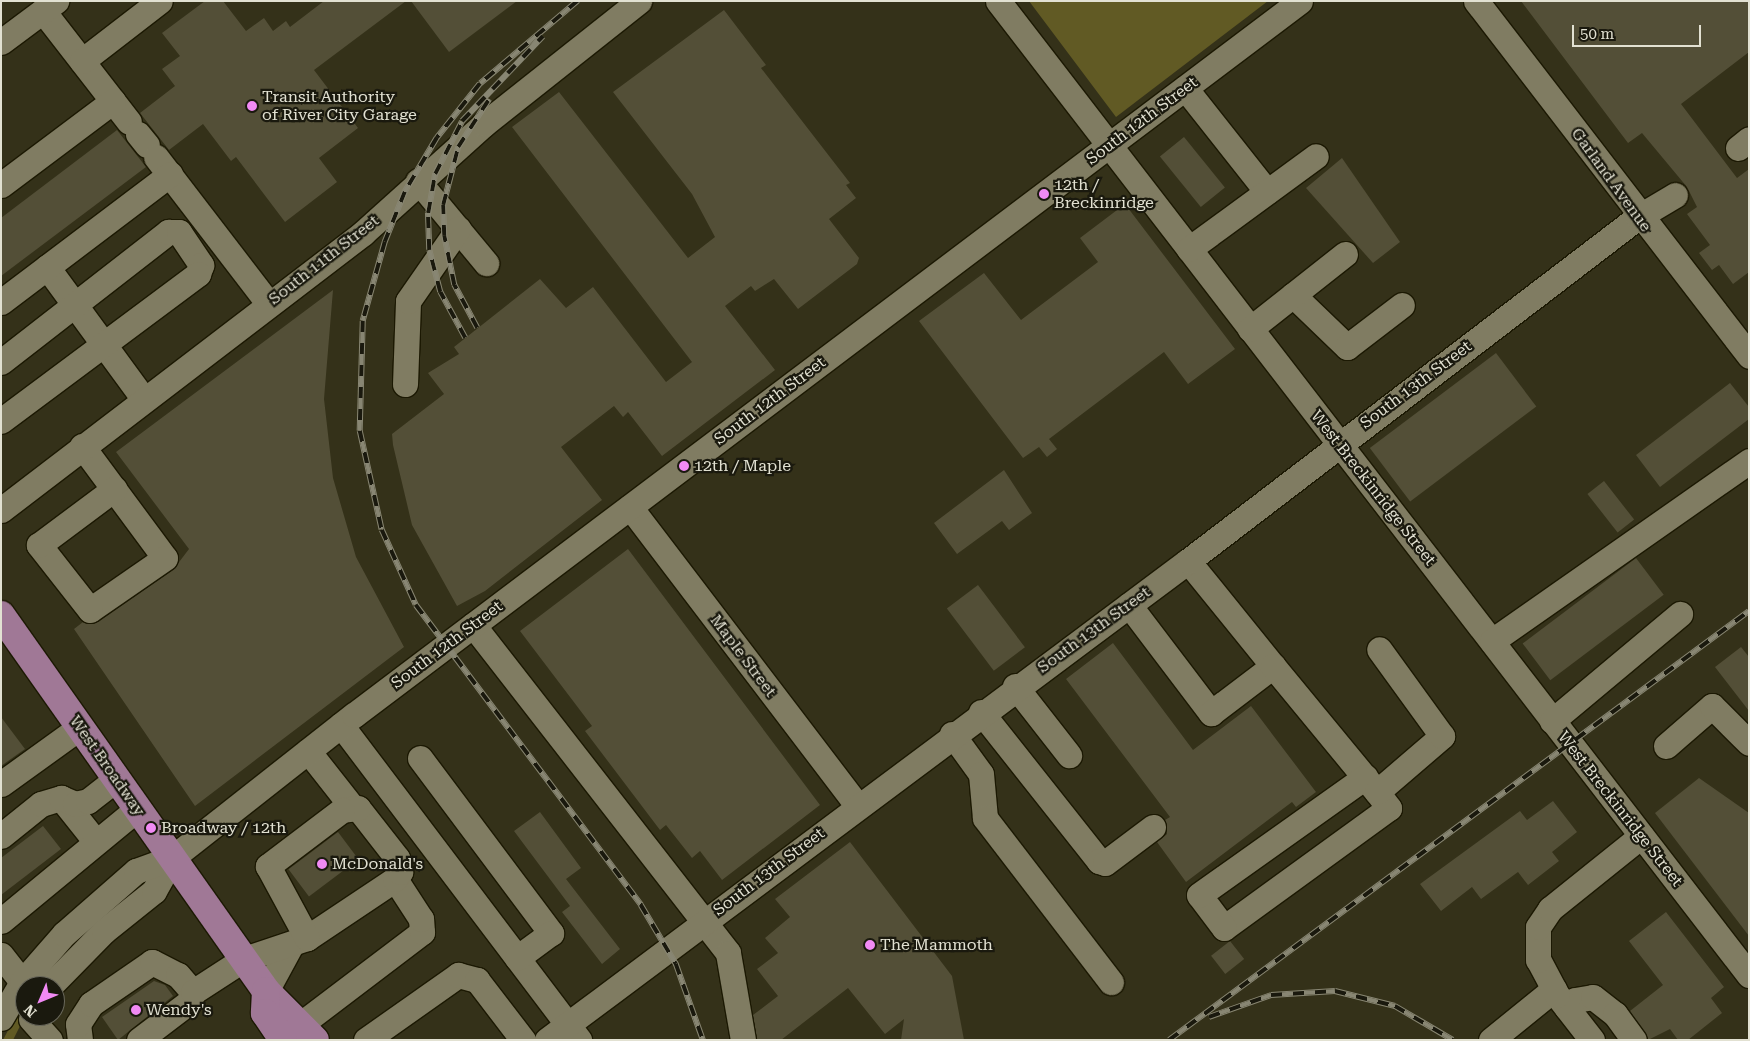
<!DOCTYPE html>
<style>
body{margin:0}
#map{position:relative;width:1750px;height:1041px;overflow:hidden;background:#343119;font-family:"Roboto Serif",serif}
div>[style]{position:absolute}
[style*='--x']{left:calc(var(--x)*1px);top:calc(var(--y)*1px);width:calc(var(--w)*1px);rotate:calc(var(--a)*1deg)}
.green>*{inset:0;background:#615a24}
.building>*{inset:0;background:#534f37;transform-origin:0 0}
.roads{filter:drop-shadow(1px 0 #1c1903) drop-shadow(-1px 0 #1c1903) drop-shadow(0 1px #1c1903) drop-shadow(0 -1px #1c1903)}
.minor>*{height:25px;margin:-12.5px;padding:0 12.5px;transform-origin:12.5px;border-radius:12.5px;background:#807c62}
.major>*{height:28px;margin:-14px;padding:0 14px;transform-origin:14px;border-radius:14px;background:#a07896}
.rail>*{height:5.5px;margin-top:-2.75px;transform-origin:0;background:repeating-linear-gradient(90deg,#1a190e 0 11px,#888673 0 22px);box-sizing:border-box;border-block:1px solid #888673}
.dots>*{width:14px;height:14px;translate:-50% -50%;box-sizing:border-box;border:2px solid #1a190e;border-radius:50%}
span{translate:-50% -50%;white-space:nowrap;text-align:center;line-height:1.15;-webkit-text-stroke:4.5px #1a190e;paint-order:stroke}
.poi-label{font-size:16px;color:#e2e1d2}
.left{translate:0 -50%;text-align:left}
.street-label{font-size:16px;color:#e2e1d2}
.frame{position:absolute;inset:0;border:2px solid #e2e1d2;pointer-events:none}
.north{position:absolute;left:15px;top:976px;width:50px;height:50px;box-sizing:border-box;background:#1a190e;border:1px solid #6a695c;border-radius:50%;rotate:225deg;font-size:14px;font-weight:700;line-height:20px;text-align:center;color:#e2e1d2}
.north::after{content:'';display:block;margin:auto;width:18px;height:22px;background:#f18af4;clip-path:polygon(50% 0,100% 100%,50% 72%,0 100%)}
.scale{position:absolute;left:1572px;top:25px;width:129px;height:22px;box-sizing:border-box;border:2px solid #e2e1d2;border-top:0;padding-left:6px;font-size:15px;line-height:18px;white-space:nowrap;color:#e2e1d2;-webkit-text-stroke:4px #1a190e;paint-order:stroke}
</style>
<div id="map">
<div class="green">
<i style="clip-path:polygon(1029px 1px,1268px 1px,1116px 117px)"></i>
<i style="clip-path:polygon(25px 998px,25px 1016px,13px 1040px,3px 1040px)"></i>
</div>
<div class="building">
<i style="clip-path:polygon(205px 1px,223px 1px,246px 31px,264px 18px,273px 31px,286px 21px,290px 27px,324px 1px,406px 1px,314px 70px,358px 128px,319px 158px,337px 182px,285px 222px,236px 157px,231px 161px,203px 124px,169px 150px,140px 113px,175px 86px,162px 69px,180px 56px,162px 33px)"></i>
<i style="clip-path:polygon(411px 1px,517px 1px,449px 52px)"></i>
<i style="clip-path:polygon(1521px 1px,1749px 1px,1749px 52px,1681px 104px,1737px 178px,1749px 169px,1749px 272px,1733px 284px,1719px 265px,1712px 270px,1699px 253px,1710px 245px,1687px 214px,1697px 207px,1687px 187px,1642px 133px,1628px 143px)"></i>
<i style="clip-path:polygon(724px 10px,766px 65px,761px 68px,850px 183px,846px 185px,856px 198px,829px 219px,859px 258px,857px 264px,798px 309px,774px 279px,755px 291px,751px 286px,725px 306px,775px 370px,662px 456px,628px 412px,623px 417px,614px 406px,561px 447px,602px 500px,485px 591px,457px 606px,412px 525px,393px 445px,392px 434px,444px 394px,428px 373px,459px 354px,454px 347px,540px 279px,566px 308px,593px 287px,666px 382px,692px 362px,512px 127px,559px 92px,688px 258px,715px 237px,692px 194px,613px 92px)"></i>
<i style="clip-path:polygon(117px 130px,146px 167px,1px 276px,1px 218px)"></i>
<i style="left:1184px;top:137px;width:65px;height:31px;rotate:51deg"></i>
<i style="clip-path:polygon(1342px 158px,1400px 242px,1373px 263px,1306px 188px)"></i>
<i style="clip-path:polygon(1125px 204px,1235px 349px,1188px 384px,1164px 352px,1049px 439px,1057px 449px,1047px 457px,1039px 447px,1023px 458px,919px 321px,984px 273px,1021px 320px,1098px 262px,1080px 238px)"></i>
<i style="clip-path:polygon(333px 290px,324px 399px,333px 478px,356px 557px,404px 647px,195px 806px,74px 629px,83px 622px,98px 622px,173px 570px,189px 549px,116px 452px)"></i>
<i style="left:1496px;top:353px;width:67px;height:158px;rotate:53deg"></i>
<i style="clip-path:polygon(1730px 383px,1749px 407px,1749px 419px,1660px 487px,1636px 455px)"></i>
<i style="clip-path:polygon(1004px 470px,1032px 513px,1009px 530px,1002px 521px,957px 554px,934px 523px)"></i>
<i style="left:1604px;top:481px;width:49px;height:21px;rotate:52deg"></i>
<i style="clip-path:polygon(628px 549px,820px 805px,722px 880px,700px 851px,692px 858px,666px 825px,660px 830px,585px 731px,592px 726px,520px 631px)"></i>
<i style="left:1636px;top:558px;width:46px;height:142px;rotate:53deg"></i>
<i style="left:978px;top:585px;width:78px;height:39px;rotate:53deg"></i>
<i style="clip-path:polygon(1113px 643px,1193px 750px,1251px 706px,1316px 792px,1296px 807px,1292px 802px,1186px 882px,1157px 842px,1167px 834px,1165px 820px,1170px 817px,1066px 679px)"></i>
<i style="clip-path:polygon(1741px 647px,1749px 657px,1749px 711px,1715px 667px)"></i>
<i style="clip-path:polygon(1px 717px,25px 749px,1px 766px)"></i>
<i style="clip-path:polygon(1699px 778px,1749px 813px,1749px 936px,1655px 813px)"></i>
<i style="clip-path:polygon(1553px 801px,1577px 832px,1552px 852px,1559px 861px,1528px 885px,1518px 872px,1481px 899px,1472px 887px,1441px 911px,1420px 884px,1520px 811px,1527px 820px)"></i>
<i style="clip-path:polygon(540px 812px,581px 868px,566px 879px,620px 949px,602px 964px,562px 912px,570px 906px,514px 831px)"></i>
<i style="clip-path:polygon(43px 826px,61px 849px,1px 895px,1px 858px)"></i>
<i style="left:338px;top:832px;width:34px;height:62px;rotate:53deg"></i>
<i style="clip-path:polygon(850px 842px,952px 976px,964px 1040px,901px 1040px,904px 1019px,885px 1034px,848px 988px,781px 1040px,757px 1040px,753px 1015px,778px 996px,757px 969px,778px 953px,765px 938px,790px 917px,775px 899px)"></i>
<i style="clip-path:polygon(1666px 912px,1724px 987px,1711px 998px,1722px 1013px,1688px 1040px,1678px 1040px,1670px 1029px,1648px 1040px,1630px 1011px,1663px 985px,1629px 941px)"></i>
<i style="left:1230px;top:941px;width:23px;height:24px;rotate:52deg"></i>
<i style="clip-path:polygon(154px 981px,165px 985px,173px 996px,118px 1040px,102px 1017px)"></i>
</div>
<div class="roads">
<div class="minor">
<i style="--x:998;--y:1;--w:1230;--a:52.37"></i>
<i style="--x:1476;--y:1;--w:448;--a:52.4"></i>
<i style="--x:43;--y:11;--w:140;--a:52.2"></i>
<i style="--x:1;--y:42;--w:69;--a:-36.7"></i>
<i style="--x:82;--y:61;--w:98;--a:-37.6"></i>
<i style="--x:1185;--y:88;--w:132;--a:51.7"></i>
<i style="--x:138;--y:134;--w:14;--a:51"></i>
<i style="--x:1738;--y:148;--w:14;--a:-39"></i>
<i style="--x:156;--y:157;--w:185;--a:52.5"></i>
<i style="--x:418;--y:181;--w:107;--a:50.3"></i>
<i style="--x:1;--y:185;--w:140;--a:-36.9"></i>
<i style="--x:1189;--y:249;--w:157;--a:-36.2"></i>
<i style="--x:47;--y:267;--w:162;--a:53.8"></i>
<i style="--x:1293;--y:295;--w:75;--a:43.9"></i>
<i style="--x:1347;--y:347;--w:69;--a:-37.4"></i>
<i style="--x:1;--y:302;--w:212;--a:-37.1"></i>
<i style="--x:1250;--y:329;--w:121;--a:-38.3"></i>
<i style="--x:1;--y:362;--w:212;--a:-37.9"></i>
<i style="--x:168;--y:232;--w:11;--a:0"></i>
<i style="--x:179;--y:232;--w:40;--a:56"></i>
<i style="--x:201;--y:265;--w:9;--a:108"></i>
<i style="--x:198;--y:274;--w:246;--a:143.3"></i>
<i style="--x:405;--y:384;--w:83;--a:-87.9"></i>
<i style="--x:408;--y:301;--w:88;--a:-55.2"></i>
<i style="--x:82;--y:446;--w:139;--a:53.5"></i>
<i style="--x:165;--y:558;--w:91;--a:145.3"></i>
<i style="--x:90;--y:610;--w:83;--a:-128.1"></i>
<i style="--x:39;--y:545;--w:94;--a:-36.7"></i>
<i style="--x:630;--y:507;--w:375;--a:52.7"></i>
<i style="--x:1;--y:510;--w:456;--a:-37.4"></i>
<i style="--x:363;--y:233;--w:163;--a:-42"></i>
<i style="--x:484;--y:124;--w:198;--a:-38.4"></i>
<i style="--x:1129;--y:605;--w:136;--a:52.8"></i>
<i style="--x:1211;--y:713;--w:78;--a:-37.2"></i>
<i style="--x:1273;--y:666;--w:135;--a:-129"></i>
<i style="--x:473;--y:625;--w:415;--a:52.1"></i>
<i style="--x:728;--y:953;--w:88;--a:80.2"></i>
<i style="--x:1492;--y:641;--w:314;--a:-35"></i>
<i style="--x:1273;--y:666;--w:163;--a:50.5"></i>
<i style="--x:1377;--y:792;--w:20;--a:53"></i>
<i style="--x:1389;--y:808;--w:204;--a:144"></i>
<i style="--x:1224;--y:928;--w:41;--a:-127.1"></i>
<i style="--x:1199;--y:895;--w:204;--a:-35.4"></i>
<i style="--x:1015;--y:686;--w:88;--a:52"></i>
<i style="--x:981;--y:712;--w:190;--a:51.6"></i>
<i style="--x:1099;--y:861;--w:6;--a:18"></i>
<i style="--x:1105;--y:863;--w:60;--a:-36.9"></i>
<i style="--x:1552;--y:721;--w:167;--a:-39.9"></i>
<i style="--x:341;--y:725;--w:395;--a:52.9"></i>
<i style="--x:952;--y:734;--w:49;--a:54.1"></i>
<i style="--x:981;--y:774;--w:44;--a:84.8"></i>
<i style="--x:985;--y:818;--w:207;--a:52.5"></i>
<i style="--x:1666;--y:746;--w:61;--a:-41"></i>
<i style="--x:1712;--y:706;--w:52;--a:45"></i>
<i style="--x:308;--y:751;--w:71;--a:51.8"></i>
<i style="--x:420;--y:758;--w:219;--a:53.2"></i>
<i style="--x:551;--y:933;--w:42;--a:143.7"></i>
<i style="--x:1;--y:784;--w:97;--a:-35.8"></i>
<i style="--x:1377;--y:792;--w:86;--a:-40.7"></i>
<i style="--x:1442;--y:736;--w:107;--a:-125.9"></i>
<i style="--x:61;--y:798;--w:56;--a:51.5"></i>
<i style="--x:1;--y:836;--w:51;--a:-38.7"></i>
<i style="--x:41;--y:804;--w:21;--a:-17"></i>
<i style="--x:61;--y:798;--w:15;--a:23"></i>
<i style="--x:75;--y:804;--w:13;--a:-13"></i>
<i style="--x:88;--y:801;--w:36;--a:-38"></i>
<i style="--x:1;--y:921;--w:176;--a:-39.5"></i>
<i style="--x:1;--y:955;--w:34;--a:52"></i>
<i style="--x:50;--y:986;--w:77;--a:-45.5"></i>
<i style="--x:104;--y:931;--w:64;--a:-38.7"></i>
<i style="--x:154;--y:891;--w:38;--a:-61"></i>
<i style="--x:266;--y:991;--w:52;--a:-61.5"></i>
<i style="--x:1567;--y:1008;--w:11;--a:-45"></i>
<i style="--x:1575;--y:1000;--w:18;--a:-9"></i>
<i style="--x:1593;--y:997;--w:28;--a:38"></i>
<i style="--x:1615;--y:1014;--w:32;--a:54"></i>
<i style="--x:1;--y:1018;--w:42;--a:-59.7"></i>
<i style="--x:22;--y:982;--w:64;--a:-48.8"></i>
<i style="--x:64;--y:934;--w:96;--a:-41.2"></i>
<i style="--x:136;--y:871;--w:38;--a:-20"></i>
<i style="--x:172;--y:858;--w:231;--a:-38.2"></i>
<i style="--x:354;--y:715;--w:1185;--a:-37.04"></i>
<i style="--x:31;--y:1019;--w:28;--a:48"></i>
<i style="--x:301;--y:1024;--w:152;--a:-37.2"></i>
<i style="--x:422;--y:932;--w:13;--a:-94"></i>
<i style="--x:421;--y:919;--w:48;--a:-123"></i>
<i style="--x:80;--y:1040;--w:16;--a:-97"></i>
<i style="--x:78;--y:1024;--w:24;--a:-57"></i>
<i style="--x:91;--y:1004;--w:74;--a:-34.5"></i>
<i style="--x:152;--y:962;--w:29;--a:27"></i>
<i style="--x:178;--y:975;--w:23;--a:49"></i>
<i style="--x:139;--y:1040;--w:63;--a:-37.2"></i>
<i style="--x:189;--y:1002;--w:11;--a:-68"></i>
<i style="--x:193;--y:992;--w:61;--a:-32.9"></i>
<i style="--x:244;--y:959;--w:66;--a:-18.4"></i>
<i style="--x:307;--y:938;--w:106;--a:-33.8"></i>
<i style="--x:395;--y:879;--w:9;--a:-54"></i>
<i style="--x:400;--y:872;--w:14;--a:-102"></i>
<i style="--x:397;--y:858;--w:63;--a:-128"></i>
<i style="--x:358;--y:808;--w:16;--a:173"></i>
<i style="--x:342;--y:810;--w:93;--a:142.9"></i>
<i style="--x:268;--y:866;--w:82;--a:61.6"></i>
<i style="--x:366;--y:1040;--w:113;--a:-35.2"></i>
<i style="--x:458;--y:975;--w:20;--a:15"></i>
<i style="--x:477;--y:980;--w:76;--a:52.5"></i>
<i style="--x:547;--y:1040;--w:800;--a:-36.77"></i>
<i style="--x:1188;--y:561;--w:566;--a:-37.4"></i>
<i style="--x:1638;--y:217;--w:43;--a:-30.7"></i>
<i style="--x:1491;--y:1040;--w:81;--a:-39"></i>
<i style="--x:1592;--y:1040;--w:57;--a:-127.9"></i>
<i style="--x:1557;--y:995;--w:40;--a:-118"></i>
<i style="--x:1538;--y:960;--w:33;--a:-90"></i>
<i style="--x:1538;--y:927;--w:22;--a:-56"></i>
<i style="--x:1550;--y:909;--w:117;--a:-38.7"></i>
</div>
<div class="major">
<i style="--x:1;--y:615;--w:460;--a:54.8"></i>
<i style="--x:266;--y:991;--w:69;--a:45"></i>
<i style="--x:266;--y:991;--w:22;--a:93"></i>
<i style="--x:265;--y:1013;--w:32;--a:56"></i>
</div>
</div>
<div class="rail">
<i style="--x:578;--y:1;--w:128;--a:139.7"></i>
<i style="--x:480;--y:84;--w:69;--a:128.5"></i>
<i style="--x:437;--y:138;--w:63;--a:120.7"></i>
<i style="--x:405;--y:192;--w:54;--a:111.8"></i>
<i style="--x:385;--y:242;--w:82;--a:105.6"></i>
<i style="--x:363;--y:321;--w:110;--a:91.6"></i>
<i style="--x:360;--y:431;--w:101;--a:77.5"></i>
<i style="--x:382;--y:530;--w:82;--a:65.6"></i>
<i style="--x:416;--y:605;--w:375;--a:53.1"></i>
<i style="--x:641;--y:905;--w:69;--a:59.3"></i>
<i style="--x:676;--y:964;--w:81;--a:70.4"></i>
<i style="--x:477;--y:328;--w:49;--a:-118.1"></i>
<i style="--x:454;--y:285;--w:50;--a:-101.5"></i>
<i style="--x:444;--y:236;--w:31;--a:-92"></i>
<i style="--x:443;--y:205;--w:60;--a:-75.5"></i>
<i style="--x:458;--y:147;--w:57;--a:-57.1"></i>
<i style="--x:465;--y:338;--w:52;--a:-118.5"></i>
<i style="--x:440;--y:292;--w:43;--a:-104.7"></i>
<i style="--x:429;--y:250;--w:37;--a:-92"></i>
<i style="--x:428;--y:213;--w:40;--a:-80"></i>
<i style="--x:435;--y:174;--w:59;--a:-63"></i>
<i style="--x:462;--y:121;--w:117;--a:-46.4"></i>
<i style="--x:1209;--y:1017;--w:66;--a:-19.5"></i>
<i style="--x:1271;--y:995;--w:64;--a:-3.6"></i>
<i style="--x:1335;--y:991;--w:62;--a:14"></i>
<i style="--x:1395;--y:1006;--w:67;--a:30.4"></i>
<i style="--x:1169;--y:1040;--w:721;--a:-36.49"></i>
</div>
<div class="dots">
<i style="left:252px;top:106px;background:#f18af4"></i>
<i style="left:1044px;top:194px;background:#f18af4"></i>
<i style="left:684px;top:466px;background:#f18af4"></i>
<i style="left:151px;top:828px;background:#f18af4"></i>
<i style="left:322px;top:864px;background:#f18af4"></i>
<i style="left:870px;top:945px;background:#f18af4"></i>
<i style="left:136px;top:1010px;background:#f18af4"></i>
</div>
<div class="poi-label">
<span class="left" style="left:262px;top:106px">Transit Authority<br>of River City Garage</span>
<span class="left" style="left:1054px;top:194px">12th /<br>Breckinridge</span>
<span class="left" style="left:694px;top:466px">12th / Maple</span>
<span class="left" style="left:161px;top:828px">Broadway / 12th</span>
<span class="left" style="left:332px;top:864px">McDonald's</span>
<span class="left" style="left:880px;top:945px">The Mammoth</span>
<span class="left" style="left:146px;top:1010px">Wendy's</span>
</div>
<div class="street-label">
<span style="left:1142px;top:121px;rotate:-37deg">South 12th Street</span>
<span style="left:1611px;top:180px;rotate:54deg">Garland Avenue</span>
<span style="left:324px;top:260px;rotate:-38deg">South 11th Street</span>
<span style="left:1416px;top:385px;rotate:-37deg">South 13th Street</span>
<span style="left:770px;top:401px;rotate:-37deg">South 12th Street</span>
<span style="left:1373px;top:488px;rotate:52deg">West Breckinridge Street</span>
<span style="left:1094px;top:630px;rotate:-36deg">South 13th Street</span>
<span style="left:447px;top:645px;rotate:-37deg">South 12th Street</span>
<span style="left:743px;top:656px;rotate:53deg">Maple Street</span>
<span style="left:107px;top:766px;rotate:55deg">West Broadway</span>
<span style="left:1620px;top:809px;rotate:52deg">West Breckinridge Street</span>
<span style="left:769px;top:872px;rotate:-37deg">South 13th Street</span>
</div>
<div class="frame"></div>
<div class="north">N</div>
<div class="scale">50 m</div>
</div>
